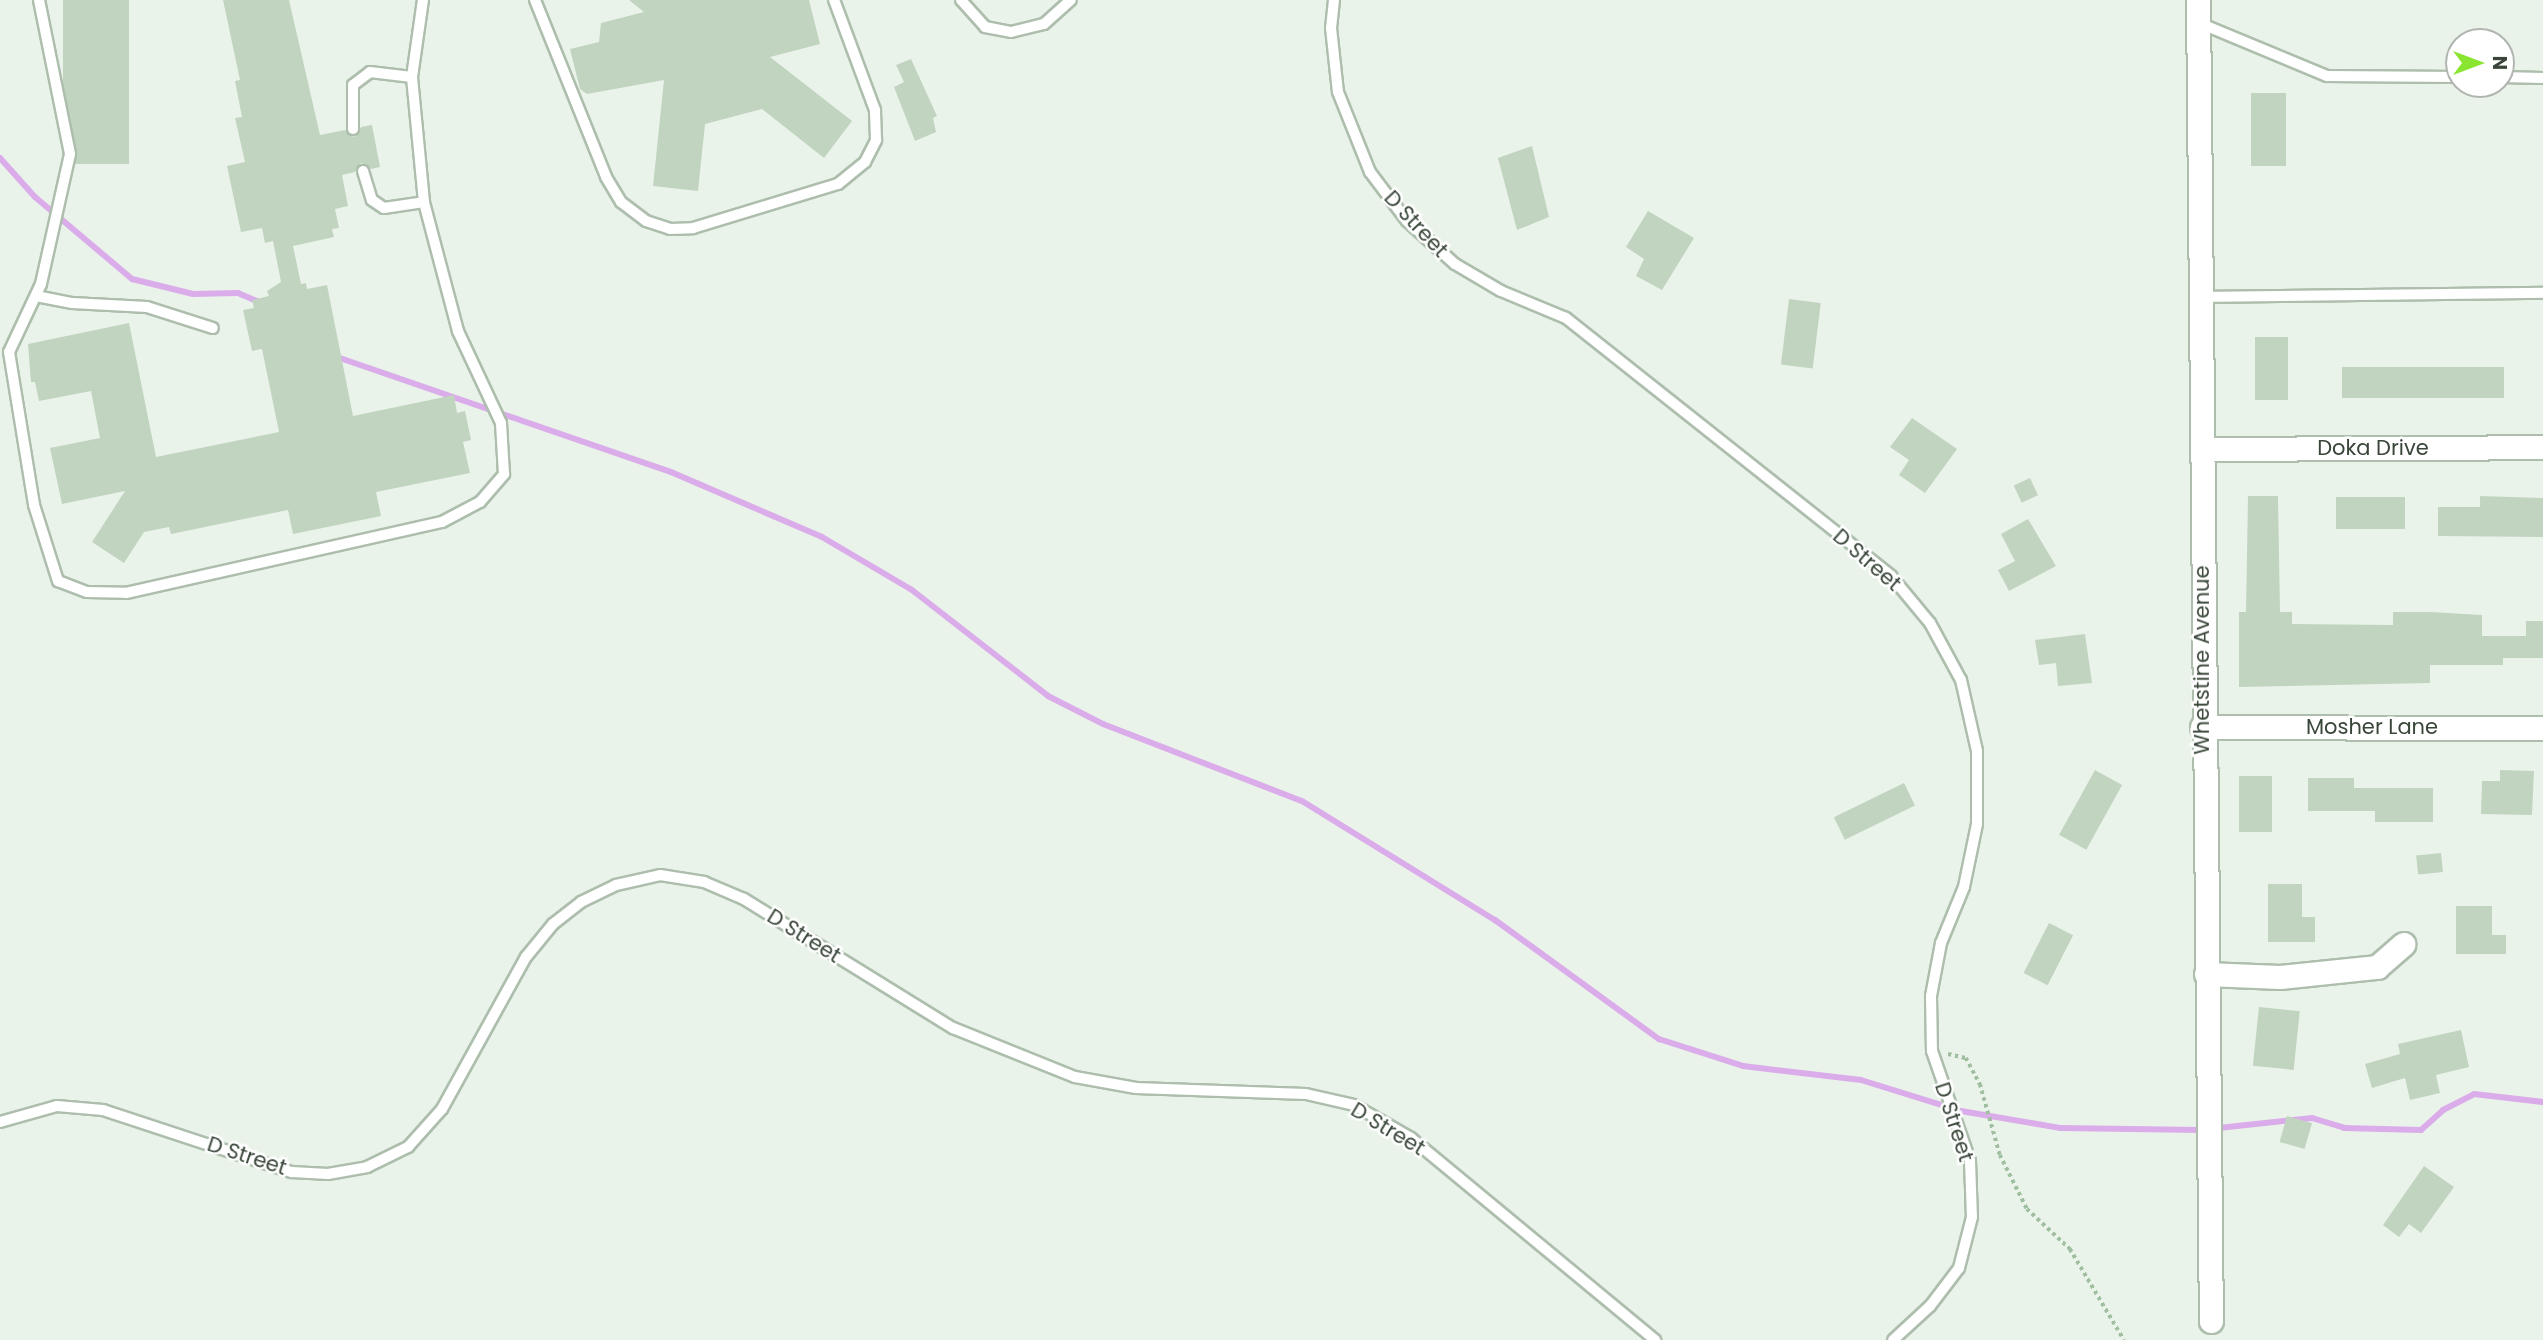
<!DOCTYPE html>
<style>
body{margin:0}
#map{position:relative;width:2543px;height:1340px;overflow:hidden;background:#eaf3ea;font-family:Poppins,sans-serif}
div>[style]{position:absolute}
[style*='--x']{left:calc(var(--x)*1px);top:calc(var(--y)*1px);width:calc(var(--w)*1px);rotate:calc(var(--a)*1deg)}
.stream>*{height:6px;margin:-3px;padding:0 3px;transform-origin:3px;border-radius:3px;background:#dbacea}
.building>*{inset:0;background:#c1d4c0;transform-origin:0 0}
.path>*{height:3.5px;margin-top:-1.75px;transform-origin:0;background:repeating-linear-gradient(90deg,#a0bea0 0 3.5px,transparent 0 7px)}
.roads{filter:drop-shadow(2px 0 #adbead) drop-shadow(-2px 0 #adbead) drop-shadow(0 2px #adbead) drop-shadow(0 -2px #adbead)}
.lane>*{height:10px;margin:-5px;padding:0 5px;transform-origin:5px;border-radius:5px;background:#fff}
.street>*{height:23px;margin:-11.5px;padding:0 11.5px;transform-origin:11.5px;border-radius:11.5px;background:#fff}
span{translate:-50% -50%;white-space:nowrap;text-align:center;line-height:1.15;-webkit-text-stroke:5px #fff;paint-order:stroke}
.street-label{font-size:21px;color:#394639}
.north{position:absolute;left:2445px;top:28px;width:70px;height:70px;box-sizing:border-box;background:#fff;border:2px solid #b0b5b0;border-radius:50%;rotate:90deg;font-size:19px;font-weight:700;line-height:28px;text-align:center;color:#394639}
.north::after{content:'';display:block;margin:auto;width:24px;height:32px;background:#89e52f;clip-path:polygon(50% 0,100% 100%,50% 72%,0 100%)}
</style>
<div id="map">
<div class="stream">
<i style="--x:0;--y:158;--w:52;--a:48.1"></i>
<i style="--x:35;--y:197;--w:127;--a:40.2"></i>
<i style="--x:132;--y:279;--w:63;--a:13.8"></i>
<i style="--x:193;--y:294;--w:45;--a:-1.3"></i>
<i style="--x:238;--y:293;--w:26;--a:23"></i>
<i style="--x:334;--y:356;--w:356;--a:19"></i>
<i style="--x:671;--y:472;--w:164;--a:23.3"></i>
<i style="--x:822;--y:537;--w:104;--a:30.5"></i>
<i style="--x:912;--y:590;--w:172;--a:37.9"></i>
<i style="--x:1048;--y:696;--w:62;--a:27"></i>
<i style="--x:1103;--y:724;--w:213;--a:21.2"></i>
<i style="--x:1302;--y:801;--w:227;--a:31.7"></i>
<i style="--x:1495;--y:920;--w:203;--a:36"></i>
<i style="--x:1659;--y:1039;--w:88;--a:17.8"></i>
<i style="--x:1743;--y:1066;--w:119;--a:6.8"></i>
<i style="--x:1861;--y:1080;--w:105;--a:17.2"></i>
<i style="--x:1961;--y:1111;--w:100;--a:9.7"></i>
<i style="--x:2060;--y:1128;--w:140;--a:0.8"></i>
<i style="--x:2200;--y:1130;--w:113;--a:-6.1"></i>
<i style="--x:2312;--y:1118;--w:34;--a:17"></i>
<i style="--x:2344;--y:1128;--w:77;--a:1.5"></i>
<i style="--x:2421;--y:1130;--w:30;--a:-42"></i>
<i style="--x:2443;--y:1110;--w:35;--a:-27"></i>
<i style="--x:2474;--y:1094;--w:69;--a:6.6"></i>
</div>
<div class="building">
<i style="left:63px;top:0;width:66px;height:164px"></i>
<i style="clip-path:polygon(223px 0,289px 0,320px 135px,345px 130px,354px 137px,361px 127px,372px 125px,380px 167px,371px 169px,361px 163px,355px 172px,342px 175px,348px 206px,335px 209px,339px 228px,332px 229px,334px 237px,293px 246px,301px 284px,306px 283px,307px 289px,327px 285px,353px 416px,454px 395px,457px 413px,465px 411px,471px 440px,463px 442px,470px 473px,376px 492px,381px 516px,293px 534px,288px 510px,171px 534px,169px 527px,144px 532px,124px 563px,92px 542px,125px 491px,62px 504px,50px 448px,100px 438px,91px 391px,39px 401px,35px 382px,31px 382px,28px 344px,129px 323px,156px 457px,279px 432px,262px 349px,252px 351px,243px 310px,254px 308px,252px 300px,269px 296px,267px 291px,281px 282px,273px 241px,265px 243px,262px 228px,241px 232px,227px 166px,245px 162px,235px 118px,242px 117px,235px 81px,240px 80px)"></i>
<i style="clip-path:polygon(629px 0,809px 0,820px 44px,770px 57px,852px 121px,824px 158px,762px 109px,705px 124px,698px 191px,653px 186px,664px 80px,587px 94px,580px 89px,570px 49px,599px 42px,601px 23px,644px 12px)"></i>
<i style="clip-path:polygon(911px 59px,937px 116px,933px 118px,936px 132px,915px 141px,894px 87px,904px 82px,896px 65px)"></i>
<i style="left:2251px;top:93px;width:35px;height:73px"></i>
<i style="clip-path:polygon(1532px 146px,1549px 217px,1517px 230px,1498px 158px)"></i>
<i style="clip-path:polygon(1648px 211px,1694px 238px,1662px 290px,1636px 276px,1644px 259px,1626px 247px)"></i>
<i style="left:1789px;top:299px;width:32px;height:66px;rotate:7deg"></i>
<i style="left:2255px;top:337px;width:33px;height:63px"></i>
<i style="left:2342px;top:367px;width:162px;height:31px"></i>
<i style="clip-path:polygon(1912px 418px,1957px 449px,1925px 493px,1899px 475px,1909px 460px,1890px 447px)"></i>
<i style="left:2030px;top:478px;width:19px;height:18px;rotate:65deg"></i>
<i style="clip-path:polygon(2248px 496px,2278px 496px,2280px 612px,2292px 612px,2292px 624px,2393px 625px,2393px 612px,2430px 612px,2482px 615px,2482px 636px,2526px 636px,2526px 621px,2543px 621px,2543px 658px,2503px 658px,2503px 665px,2430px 665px,2430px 683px,2239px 687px,2239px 612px,2246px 612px)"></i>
<i style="clip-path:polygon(2480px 496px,2543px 498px,2543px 537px,2438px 536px,2438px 507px,2480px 507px)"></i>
<i style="left:2336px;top:497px;width:69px;height:32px"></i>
<i style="clip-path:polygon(2028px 519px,2056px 566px,2009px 591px,1998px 570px,2015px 561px,2001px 534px)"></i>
<i style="clip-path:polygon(2085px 634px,2092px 683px,2058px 686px,2056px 663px,2039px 665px,2035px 640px)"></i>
<i style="left:2095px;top:770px;width:31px;height:74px;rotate:29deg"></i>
<i style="clip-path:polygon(2500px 770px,2534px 771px,2532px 815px,2481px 814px,2482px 781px,2500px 781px)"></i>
<i style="left:2239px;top:776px;width:33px;height:56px"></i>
<i style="clip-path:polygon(2308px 778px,2354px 778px,2354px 788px,2433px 788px,2433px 822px,2375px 822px,2375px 811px,2308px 811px)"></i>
<i style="left:1904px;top:783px;width:25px;height:78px;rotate:64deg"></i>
<i style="left:2441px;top:853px;width:19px;height:25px;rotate:84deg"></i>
<i style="clip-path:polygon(2268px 884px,2302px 884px,2302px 917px,2315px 917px,2315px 942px,2268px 942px)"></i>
<i style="clip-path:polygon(2456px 906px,2492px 906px,2492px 935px,2506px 935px,2506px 954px,2456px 954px)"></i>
<i style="left:2049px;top:923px;width:27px;height:56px;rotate:27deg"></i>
<i style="left:2259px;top:1007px;width:41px;height:59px;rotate:6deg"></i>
<i style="clip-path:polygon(2461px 1030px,2469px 1067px,2436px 1075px,2440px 1093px,2410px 1100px,2405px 1078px,2372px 1088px,2365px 1064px,2400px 1054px,2398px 1044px)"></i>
<i style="left:2287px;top:1116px;width:26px;height:27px;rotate:16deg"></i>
<i style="clip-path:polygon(2424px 1166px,2454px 1187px,2421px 1233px,2409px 1224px,2399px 1237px,2383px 1225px)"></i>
</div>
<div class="path">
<i style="--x:1948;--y:1054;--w:18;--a:13"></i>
<i style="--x:1966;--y:1058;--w:30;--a:62"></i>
<i style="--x:1980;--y:1084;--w:74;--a:74.3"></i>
<i style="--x:2000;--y:1155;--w:60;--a:63.4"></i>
<i style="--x:2027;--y:1209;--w:59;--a:42.9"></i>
<i style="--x:2070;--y:1249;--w:106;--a:59.3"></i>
</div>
<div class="roads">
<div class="lane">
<i style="--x:39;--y:0;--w:157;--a:78.6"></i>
<i style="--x:70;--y:154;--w:133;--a:102.6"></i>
<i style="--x:41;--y:284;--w:75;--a:115.2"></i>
<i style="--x:9;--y:352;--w:155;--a:80.7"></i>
<i style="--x:34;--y:505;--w:80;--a:72.5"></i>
<i style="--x:58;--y:581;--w:31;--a:21"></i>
<i style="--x:87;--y:592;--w:39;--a:1"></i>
<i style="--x:126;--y:593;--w:324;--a:-12.7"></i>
<i style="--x:442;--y:522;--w:43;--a:-27.8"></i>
<i style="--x:480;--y:502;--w:37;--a:-49"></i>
<i style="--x:504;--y:474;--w:51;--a:-93.4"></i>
<i style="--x:501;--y:423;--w:102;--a:-115.1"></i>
<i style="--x:458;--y:331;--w:133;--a:-104.8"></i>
<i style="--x:424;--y:202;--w:126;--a:-95.5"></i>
<i style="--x:412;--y:77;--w:78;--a:-81.9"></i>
<i style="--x:535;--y:0;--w:191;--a:68.1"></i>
<i style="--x:606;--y:177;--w:29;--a:59"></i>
<i style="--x:621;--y:202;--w:31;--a:37"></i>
<i style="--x:646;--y:221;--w:25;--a:18"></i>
<i style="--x:670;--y:229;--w:23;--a:-2"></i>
<i style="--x:693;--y:228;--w:152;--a:-16.9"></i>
<i style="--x:838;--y:184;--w:35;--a:-39"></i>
<i style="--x:865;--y:162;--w:25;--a:-63"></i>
<i style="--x:876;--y:140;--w:30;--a:-92"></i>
<i style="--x:875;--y:110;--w:117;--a:-110.4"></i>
<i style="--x:961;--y:0;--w:36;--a:48"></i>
<i style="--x:985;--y:27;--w:26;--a:11"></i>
<i style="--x:1011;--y:32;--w:34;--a:-14"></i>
<i style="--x:1044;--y:24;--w:36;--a:-42"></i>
<i style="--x:1334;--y:0;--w:28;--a:96"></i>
<i style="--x:1331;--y:28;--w:64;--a:83.8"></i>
<i style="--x:1338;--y:92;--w:86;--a:68.2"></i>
<i style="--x:1370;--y:172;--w:61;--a:52.9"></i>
<i style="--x:1407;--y:221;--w:64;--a:41.9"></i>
<i style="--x:1455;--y:264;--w:53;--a:30.4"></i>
<i style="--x:1501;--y:291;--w:70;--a:22.6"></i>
<i style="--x:1566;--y:318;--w:415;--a:38.4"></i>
<i style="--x:1891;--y:576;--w:61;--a:50.3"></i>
<i style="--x:1930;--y:623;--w:65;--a:61.5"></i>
<i style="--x:1961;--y:680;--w:73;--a:77.3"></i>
<i style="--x:1977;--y:751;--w:73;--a:90"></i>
<i style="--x:1977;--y:824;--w:64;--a:101.7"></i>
<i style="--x:1964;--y:887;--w:61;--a:112.3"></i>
<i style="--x:1941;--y:943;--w:54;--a:100.7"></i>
<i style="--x:1931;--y:996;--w:55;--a:89"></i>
<i style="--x:1932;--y:1051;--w:116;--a:70.9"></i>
<i style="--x:1970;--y:1161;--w:56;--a:88"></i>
<i style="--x:1972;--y:1217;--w:53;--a:104.3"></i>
<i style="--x:1959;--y:1268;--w:48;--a:127.3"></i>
<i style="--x:1930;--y:1306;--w:50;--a:137.4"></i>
<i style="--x:2197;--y:22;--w:141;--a:22.6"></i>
<i style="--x:2327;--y:76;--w:132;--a:0.4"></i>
<i style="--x:2501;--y:77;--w:42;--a:1.4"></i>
<i style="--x:353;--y:129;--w:44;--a:-90"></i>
<i style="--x:353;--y:85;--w:21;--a:-37"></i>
<i style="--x:370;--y:72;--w:42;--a:6.8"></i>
<i style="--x:363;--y:171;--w:30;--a:73"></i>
<i style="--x:372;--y:200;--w:14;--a:34"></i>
<i style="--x:384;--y:208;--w:40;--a:-8.5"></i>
<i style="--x:36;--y:296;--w:37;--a:11"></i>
<i style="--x:72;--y:303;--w:75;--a:3.1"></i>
<i style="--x:147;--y:307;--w:69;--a:17.7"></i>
<i style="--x:2202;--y:297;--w:341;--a:-0.7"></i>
<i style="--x:0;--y:1122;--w:59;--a:-15.7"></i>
<i style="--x:57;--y:1106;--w:46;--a:5"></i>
<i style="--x:103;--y:1110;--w:199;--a:18.2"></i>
<i style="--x:292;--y:1172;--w:36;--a:3"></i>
<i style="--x:328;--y:1174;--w:40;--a:-10"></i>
<i style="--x:367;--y:1167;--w:46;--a:-26"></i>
<i style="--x:408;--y:1147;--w:51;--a:-48.2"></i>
<i style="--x:442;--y:1109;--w:174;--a:-61.1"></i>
<i style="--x:526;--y:957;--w:43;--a:-50.7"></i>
<i style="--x:553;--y:924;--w:36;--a:-38"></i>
<i style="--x:581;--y:902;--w:39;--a:-26"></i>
<i style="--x:616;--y:885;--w:45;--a:-12.8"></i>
<i style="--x:660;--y:875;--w:45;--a:9"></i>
<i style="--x:704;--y:882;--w:43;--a:23"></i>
<i style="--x:744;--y:899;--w:246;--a:31.7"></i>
<i style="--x:953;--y:1028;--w:131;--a:21.9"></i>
<i style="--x:1075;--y:1077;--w:62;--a:10.2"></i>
<i style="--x:1136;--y:1088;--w:170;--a:2"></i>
<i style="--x:1306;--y:1094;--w:49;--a:12.9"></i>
<i style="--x:1354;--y:1105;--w:66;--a:30.1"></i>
<i style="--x:1411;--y:1138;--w:317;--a:39.6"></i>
</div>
<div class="street">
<i style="--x:2198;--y:0;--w:1321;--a:89.44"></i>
<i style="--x:2203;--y:449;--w:340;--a:-0.3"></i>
<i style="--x:2202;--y:727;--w:341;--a:0.2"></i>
<i style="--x:2206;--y:974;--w:74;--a:2.3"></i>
<i style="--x:2280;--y:977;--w:98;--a:-5.9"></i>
<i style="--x:2377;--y:967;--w:35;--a:-41"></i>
</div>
</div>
<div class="street-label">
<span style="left:1416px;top:224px;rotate:47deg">D Street</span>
<span style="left:2373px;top:448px">Doka Drive</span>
<span style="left:1867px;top:560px;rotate:41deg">D Street</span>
<span style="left:2202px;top:660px;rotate:-90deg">Whetstine Avenue</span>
<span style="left:2372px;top:727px">Mosher Lane</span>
<span style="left:804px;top:936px;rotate:32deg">D Street</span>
<span style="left:1954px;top:1122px;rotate:72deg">D Street</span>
<span style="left:1388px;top:1129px;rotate:31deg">D Street</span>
<span style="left:247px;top:1156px;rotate:18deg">D Street</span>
</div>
<div class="north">N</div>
</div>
